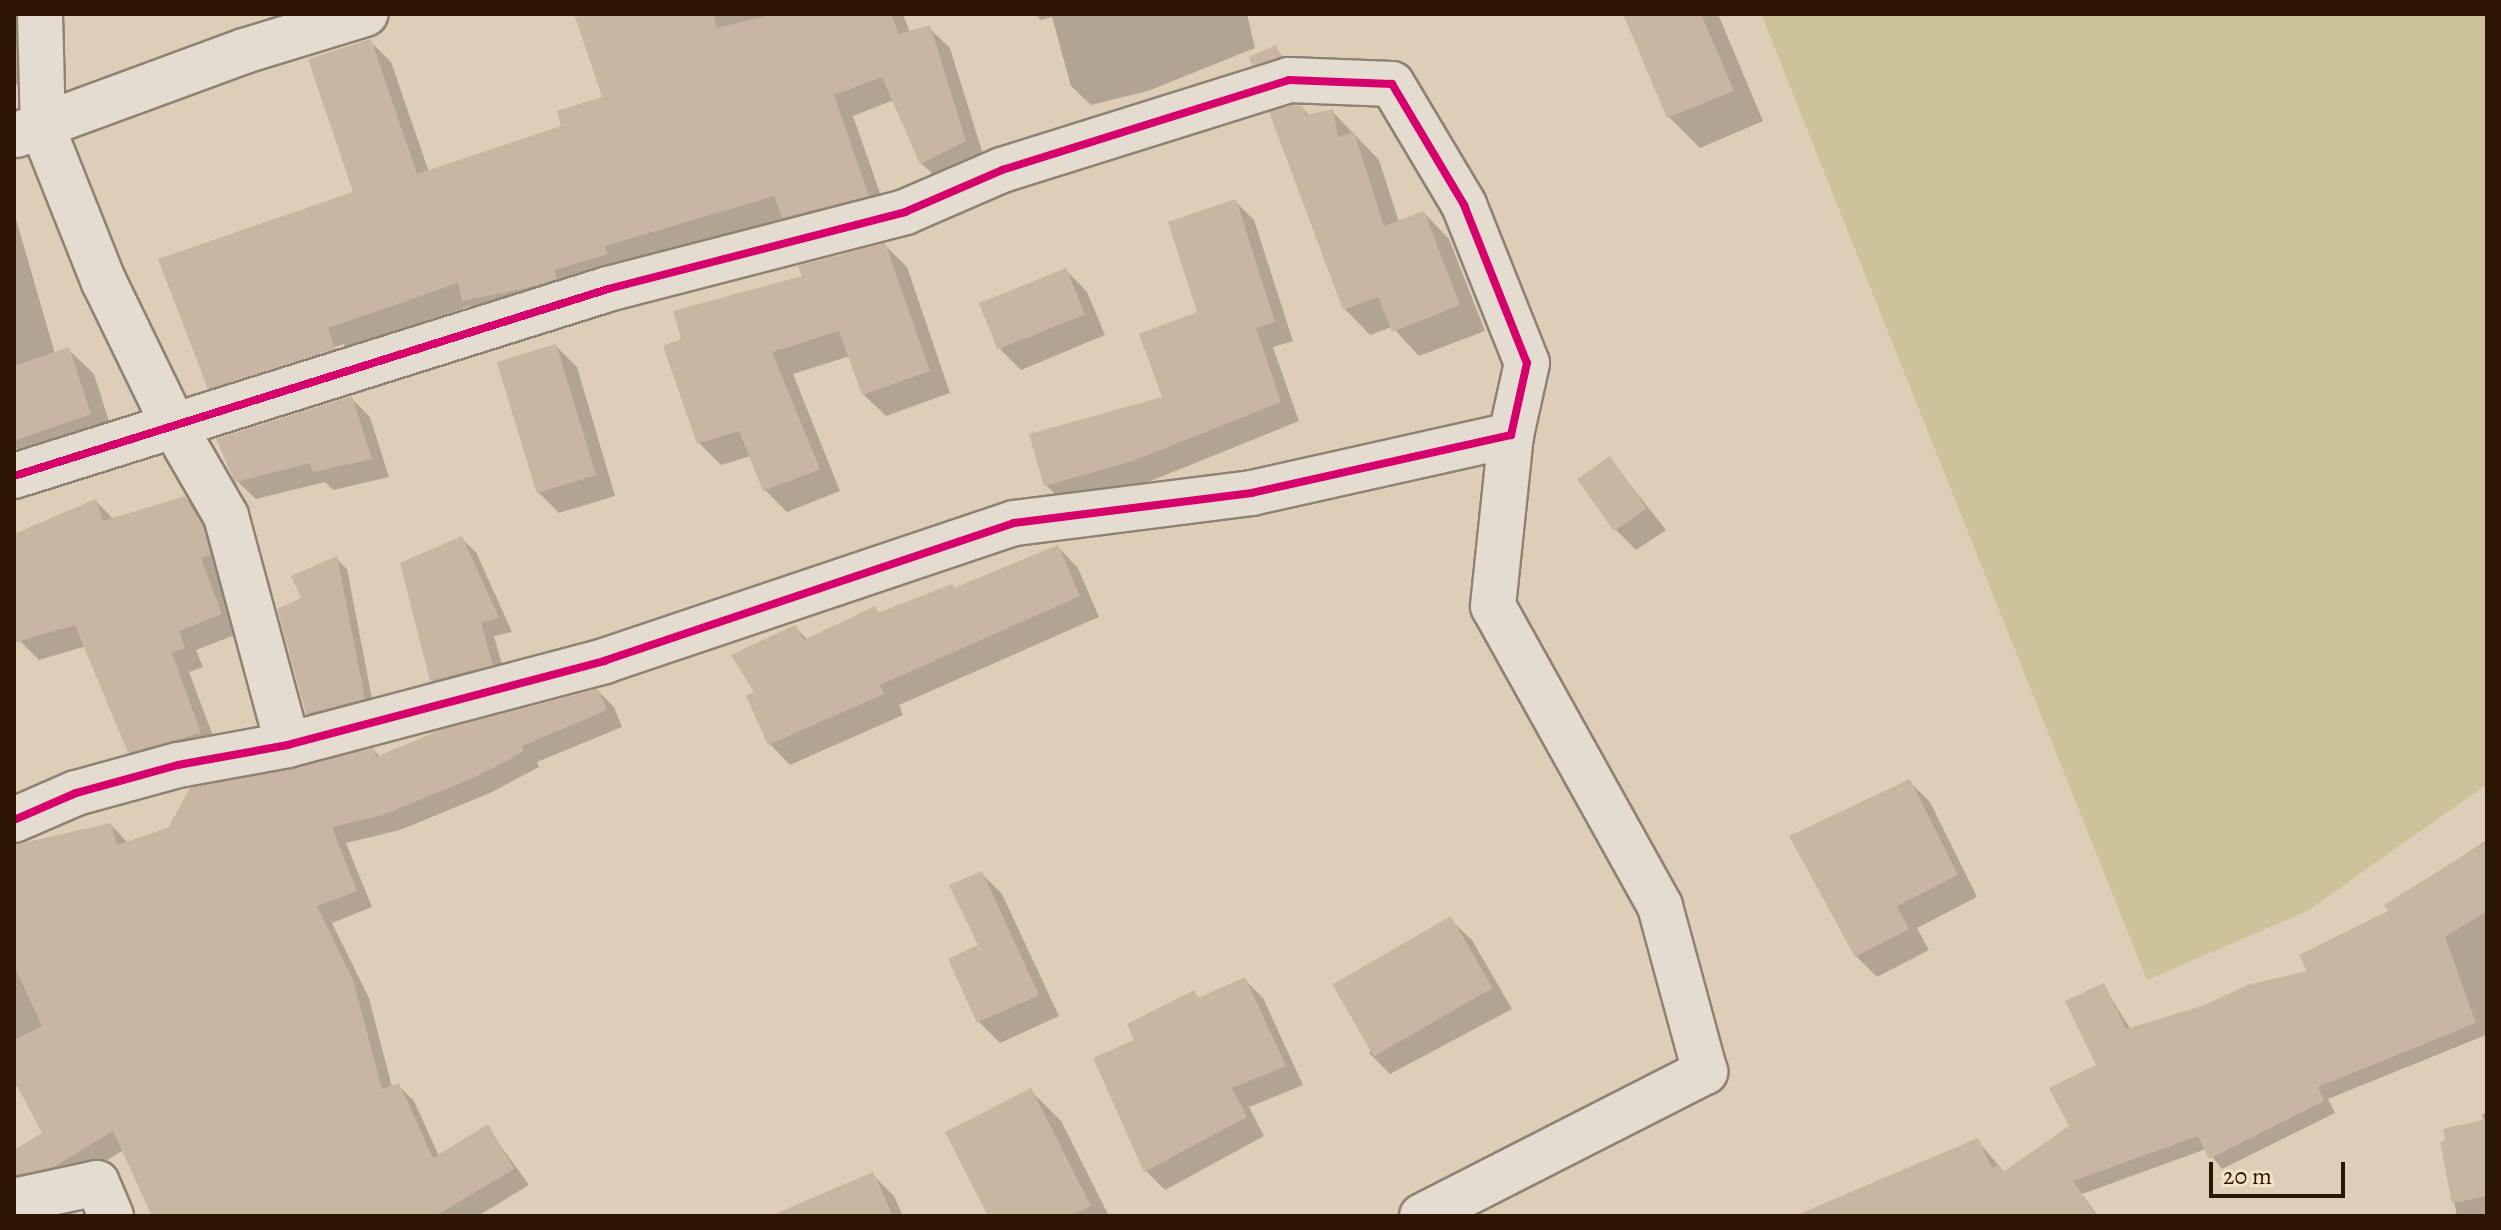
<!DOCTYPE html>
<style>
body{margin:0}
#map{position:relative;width:2501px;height:1230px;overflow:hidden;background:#dfceb7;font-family:Alegreya,serif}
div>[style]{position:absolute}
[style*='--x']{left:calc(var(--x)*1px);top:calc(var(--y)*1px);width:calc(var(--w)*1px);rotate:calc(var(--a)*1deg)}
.green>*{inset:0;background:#ccc39b}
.shadow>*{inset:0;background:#0003}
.building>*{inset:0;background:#c8b5a2;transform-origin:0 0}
.roads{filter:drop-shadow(2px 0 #8e8272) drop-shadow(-2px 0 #8e8272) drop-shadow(0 2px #8e8272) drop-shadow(0 -2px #8e8272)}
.minor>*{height:44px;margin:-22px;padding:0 22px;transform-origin:22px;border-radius:22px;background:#e4dcd0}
.cycleway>*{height:8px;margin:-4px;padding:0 4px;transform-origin:4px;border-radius:4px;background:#d6006c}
span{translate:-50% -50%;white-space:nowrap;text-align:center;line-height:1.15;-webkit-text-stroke:8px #f5e1c5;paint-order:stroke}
.frame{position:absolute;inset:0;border:16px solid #2b1601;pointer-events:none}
.scale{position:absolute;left:2209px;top:1162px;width:136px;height:36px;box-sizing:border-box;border:4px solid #2b1601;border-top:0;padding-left:10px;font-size:24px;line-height:28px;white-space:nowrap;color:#2b1601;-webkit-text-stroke:6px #f5e1c5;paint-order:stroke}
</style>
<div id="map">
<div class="green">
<i style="clip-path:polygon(1761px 14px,2487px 14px,2487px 784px,2307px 911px,2147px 980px)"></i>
</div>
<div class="shadow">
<i style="clip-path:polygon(evenodd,576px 14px,903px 14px,910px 33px,929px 28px,950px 48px,985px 161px,942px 183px,921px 163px,894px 100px,853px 116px,888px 216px,804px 238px,785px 219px,625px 266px,484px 320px,470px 306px,347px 348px,231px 408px,210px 387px,356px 193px,370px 41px,391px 62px,429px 172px,563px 127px,604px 99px,576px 14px,344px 344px,345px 348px,218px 388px,218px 383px,344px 344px)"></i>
<i style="clip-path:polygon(1035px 14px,1247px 14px,1255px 48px,1148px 91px,1091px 105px,1071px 86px,1052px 17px,1041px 20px)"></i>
<i style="clip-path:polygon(1625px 14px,1718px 14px,1763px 121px,1700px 148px,1669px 117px)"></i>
<i style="clip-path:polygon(14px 19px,35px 79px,14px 85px)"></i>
<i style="clip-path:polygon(1275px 47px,1290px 67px,1264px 75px,1253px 64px)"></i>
<i style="clip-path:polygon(1301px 107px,1310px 116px,1332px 111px,1379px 160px,1399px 222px,1424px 213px,1449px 239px,1485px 331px,1419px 356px,1392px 327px,1370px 335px,1345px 309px)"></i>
<i style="clip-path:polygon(1235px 201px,1254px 220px,1293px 341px,1273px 347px,1299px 421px,1153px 480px,1065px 504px,1046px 485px,1165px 398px,1200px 313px)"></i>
<i style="clip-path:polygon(14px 212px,55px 354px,68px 349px,94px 374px,115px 440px,36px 468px,14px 446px)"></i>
<i style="clip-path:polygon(885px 245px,907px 267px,950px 393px,886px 416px,863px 394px,850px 356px,793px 374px,840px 491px,787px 512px,765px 490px,751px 456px,721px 465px,699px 443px,804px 278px)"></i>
<i style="clip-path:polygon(1066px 270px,1087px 292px,1105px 335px,1021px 370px,1000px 349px)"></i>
<i style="clip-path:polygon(556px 346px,577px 367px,615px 496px,559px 513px,538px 492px)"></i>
<i style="clip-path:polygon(351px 398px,370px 417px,389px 477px,333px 490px,325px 482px,256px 499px,237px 481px)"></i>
<i style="clip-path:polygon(1610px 459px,1666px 530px,1636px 550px,1615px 529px)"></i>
<i style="clip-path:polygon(185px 498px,204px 517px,228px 574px,218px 577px,240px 633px,196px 650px,203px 667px,189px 672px,219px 752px,149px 771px,130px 752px,86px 646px,39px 660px,20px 641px,14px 627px,14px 536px,96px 501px,114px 520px)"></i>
<i style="clip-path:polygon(461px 538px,476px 552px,512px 632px,494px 636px,506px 679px,446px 694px,432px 680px)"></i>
<i style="clip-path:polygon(1058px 547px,1078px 568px,1099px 617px,899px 705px,903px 715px,790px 765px,770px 744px,757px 693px,795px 627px,808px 640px,875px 608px,880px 614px,955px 590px)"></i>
<i style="clip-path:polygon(337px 559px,347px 569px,374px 709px,318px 724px,307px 713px,303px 599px)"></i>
<i style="clip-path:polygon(598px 691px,614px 707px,622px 727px,537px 762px,539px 767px,490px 793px,400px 830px,346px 843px,372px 907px,332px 923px,369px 998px,392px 1087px,398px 1085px,414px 1101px,439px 1156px,487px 1127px,529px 1185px,478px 1216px,169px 1216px,124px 1150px,71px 1182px,29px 1191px,14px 1176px,14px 1153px,45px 1134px,14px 1081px,14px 878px,111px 825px,128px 843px,374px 750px,381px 758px)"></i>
<i style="clip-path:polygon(1909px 781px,1930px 802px,1977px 897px,1917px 928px,1929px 950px,1877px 977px,1856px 956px)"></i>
<i style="clip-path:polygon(2487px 840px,2486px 1035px,2328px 1099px,2335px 1113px,2222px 1169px,2206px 1149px,2082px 1194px,2098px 1216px,1829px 1216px,1977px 1140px,2005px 1173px,2071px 1126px,2099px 1066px,2103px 985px,2131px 1030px,2310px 972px,2391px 912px,2387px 906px)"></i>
<i style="clip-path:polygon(981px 873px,1002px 894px,1059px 1016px,1000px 1043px,979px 1022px)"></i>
<i style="clip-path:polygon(1450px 919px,1472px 940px,1512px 1009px,1390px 1074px,1369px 1053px)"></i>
<i style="clip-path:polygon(1244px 979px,1263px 998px,1303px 1085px,1249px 1107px,1264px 1136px,1165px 1190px,1146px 1171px,1096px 1059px,1137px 1041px,1193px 992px,1200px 999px)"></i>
<i style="clip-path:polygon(1030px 1090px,1061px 1121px,1109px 1216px,990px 1216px)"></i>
<i style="clip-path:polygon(2487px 1113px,2487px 1216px,2457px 1216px,2442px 1143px,2484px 1122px,2482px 1114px)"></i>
<i style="clip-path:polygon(872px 1174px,894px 1196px,903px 1216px,834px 1216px)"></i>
</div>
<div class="building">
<i style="clip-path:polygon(574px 14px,713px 14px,717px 28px,774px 14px,891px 14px,899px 34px,930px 25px,966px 141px,920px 164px,882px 77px,834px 95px,869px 196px,782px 218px,774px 196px,605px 246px,608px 254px,555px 270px,557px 279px,527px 288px,462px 301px,458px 283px,328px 328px,335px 349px,208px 389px,158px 259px,353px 192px,308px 59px,371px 39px,417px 174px,561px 126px,557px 111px,602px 97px)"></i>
<i style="clip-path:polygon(1623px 14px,1701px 14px,1734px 91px,1667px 118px)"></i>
<i style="left:1276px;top:45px;width:12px;height:30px;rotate:66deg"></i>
<i style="clip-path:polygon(1292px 105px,1302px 106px,1306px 115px,1333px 109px,1338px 137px,1354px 132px,1384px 226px,1424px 211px,1460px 305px,1392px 332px,1378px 297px,1343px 310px,1269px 112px)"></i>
<i style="clip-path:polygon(1236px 199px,1275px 322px,1256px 328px,1281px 402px,1133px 461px,1044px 486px,1029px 434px,1162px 397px,1139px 334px,1197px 312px,1168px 222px)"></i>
<i style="clip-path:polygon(885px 243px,930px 371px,862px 395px,839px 331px,772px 352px,820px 469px,763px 491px,739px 431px,697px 444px,663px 346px,681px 339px,673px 311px,802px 276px,798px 266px)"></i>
<i style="left:1066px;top:268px;width:50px;height:94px;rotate:68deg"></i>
<i style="left:556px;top:344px;width:137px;height:62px;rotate:73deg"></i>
<i style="clip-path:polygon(69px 347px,91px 414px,14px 441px,14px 366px)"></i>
<i style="clip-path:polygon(352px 396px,372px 459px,313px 472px,310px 463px,235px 482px,216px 439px)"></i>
<i style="left:1610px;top:456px;width:64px;height:40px;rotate:55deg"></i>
<i style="clip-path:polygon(185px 496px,203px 526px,211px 555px,201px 558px,222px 614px,179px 631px,185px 648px,172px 653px,201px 733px,128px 753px,75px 625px,14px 643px,14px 534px,96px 499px,103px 521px)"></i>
<i style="clip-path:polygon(462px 536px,499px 618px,481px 623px,493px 665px,430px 681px,400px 563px)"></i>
<i style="clip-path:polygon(1058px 545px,1080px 596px,880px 685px,884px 694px,768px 745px,746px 696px,754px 692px,731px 655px,795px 625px,804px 640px,875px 606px,878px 613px,952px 584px,954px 588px)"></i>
<i style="clip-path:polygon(337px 556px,365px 699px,306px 714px,277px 609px,301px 598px,291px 576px)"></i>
<i style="clip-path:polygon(598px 689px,607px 710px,522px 746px,524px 750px,509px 760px,473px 778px,383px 815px,332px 827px,357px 891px,317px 906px,353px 980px,382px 1089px,399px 1083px,433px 1158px,488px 1124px,514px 1169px,435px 1216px,152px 1216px,113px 1131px,54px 1167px,14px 1175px,14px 1150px,42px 1133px,14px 1080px,14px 1040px,42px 1026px,14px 966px,14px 845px,111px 823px,117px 845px,168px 828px,190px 788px,374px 748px,376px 757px,440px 730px)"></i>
<i style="clip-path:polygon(1910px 779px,1958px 875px,1897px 906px,1909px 929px,1855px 957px,1789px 836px)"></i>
<i style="clip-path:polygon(2487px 841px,2487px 911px,2445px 937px,2476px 1023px,2318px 1087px,2324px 1101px,2209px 1159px,2198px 1136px,2073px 1181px,2097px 1216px,1794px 1216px,1978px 1138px,1992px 1168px,2000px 1165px,2003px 1172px,2069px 1126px,2049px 1088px,2096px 1065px,2065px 1001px,2104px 983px,2126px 1029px,2205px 1005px,2247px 985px,2307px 971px,2299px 955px,2388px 911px,2384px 905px)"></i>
<i style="clip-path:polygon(982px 871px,1039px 995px,977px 1023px,948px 959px,978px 945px,949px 885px)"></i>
<i style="left:1451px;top:916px;width:83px;height:137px;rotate:60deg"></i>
<i style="clip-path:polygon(1245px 977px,1286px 1066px,1232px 1088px,1247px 1117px,1144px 1172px,1093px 1058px,1134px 1040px,1127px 1024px,1194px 990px,1198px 998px)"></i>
<i style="clip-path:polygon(1031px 1088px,1091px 1206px,1070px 1216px,988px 1216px,945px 1132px)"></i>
<i style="clip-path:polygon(2487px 1119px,2487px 1196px,2452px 1203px,2440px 1142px,2445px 1141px,2443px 1129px)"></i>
<i style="clip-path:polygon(873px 1172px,893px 1216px,770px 1216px)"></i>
</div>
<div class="roads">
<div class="minor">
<i style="--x:40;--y:14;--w:115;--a:88.5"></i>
<i style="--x:43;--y:129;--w:165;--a:68.3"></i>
<i style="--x:104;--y:282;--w:160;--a:64.1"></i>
<i style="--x:174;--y:426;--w:104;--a:60"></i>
<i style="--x:226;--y:516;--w:237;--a:74.9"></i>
<i style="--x:16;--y:135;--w:243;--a:-20.2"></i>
<i style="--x:244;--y:51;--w:127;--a:-17"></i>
<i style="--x:14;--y:476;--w:623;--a:-17.47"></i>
<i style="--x:608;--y:289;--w:307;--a:-14.5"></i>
<i style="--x:905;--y:212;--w:106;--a:-23.4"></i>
<i style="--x:1002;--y:170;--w:301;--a:-17.4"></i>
<i style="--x:1289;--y:80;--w:103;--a:2.2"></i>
<i style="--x:1392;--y:84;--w:141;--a:59.2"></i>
<i style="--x:1464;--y:205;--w:170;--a:68.3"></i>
<i style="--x:1527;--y:363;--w:74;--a:102.5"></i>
<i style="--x:1511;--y:435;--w:265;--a:167.4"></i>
<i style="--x:1252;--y:493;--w:240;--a:172.8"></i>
<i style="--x:1014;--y:523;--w:432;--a:161.4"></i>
<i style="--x:605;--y:661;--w:328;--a:165.2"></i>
<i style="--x:288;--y:745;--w:112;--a:169.7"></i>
<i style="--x:178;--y:765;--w:106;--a:164.6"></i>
<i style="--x:76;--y:793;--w:68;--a:156.5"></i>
<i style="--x:14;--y:1201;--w:85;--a:-12.2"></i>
<i style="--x:97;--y:1183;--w:36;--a:67"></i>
<i style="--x:1422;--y:1216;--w:318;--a:-27"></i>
<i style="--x:1705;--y:1072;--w:172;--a:-105.2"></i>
<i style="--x:1660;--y:906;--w:343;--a:-119.1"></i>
<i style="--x:1493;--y:606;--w:172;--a:-84"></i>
</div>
</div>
<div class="cycleway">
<i style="--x:14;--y:476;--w:623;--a:-17.47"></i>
<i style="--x:608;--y:289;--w:307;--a:-14.5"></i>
<i style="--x:905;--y:212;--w:106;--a:-23.4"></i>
<i style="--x:1002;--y:170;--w:301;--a:-17.4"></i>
<i style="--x:1289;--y:80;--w:103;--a:2.2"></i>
<i style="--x:1392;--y:84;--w:141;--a:59.2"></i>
<i style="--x:1464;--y:205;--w:170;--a:68.3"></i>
<i style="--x:1527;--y:363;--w:74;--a:102.5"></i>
<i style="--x:1511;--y:435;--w:265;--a:167.4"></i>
<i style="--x:1252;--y:493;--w:240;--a:172.8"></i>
<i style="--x:1014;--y:523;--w:432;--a:161.4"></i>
<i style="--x:605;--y:661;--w:328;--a:165.2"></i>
<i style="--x:288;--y:745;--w:112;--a:169.7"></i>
<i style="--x:178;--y:765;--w:106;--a:164.6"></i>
<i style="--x:76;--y:793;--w:68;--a:156.5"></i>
</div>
<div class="frame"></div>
<div class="scale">20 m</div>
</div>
